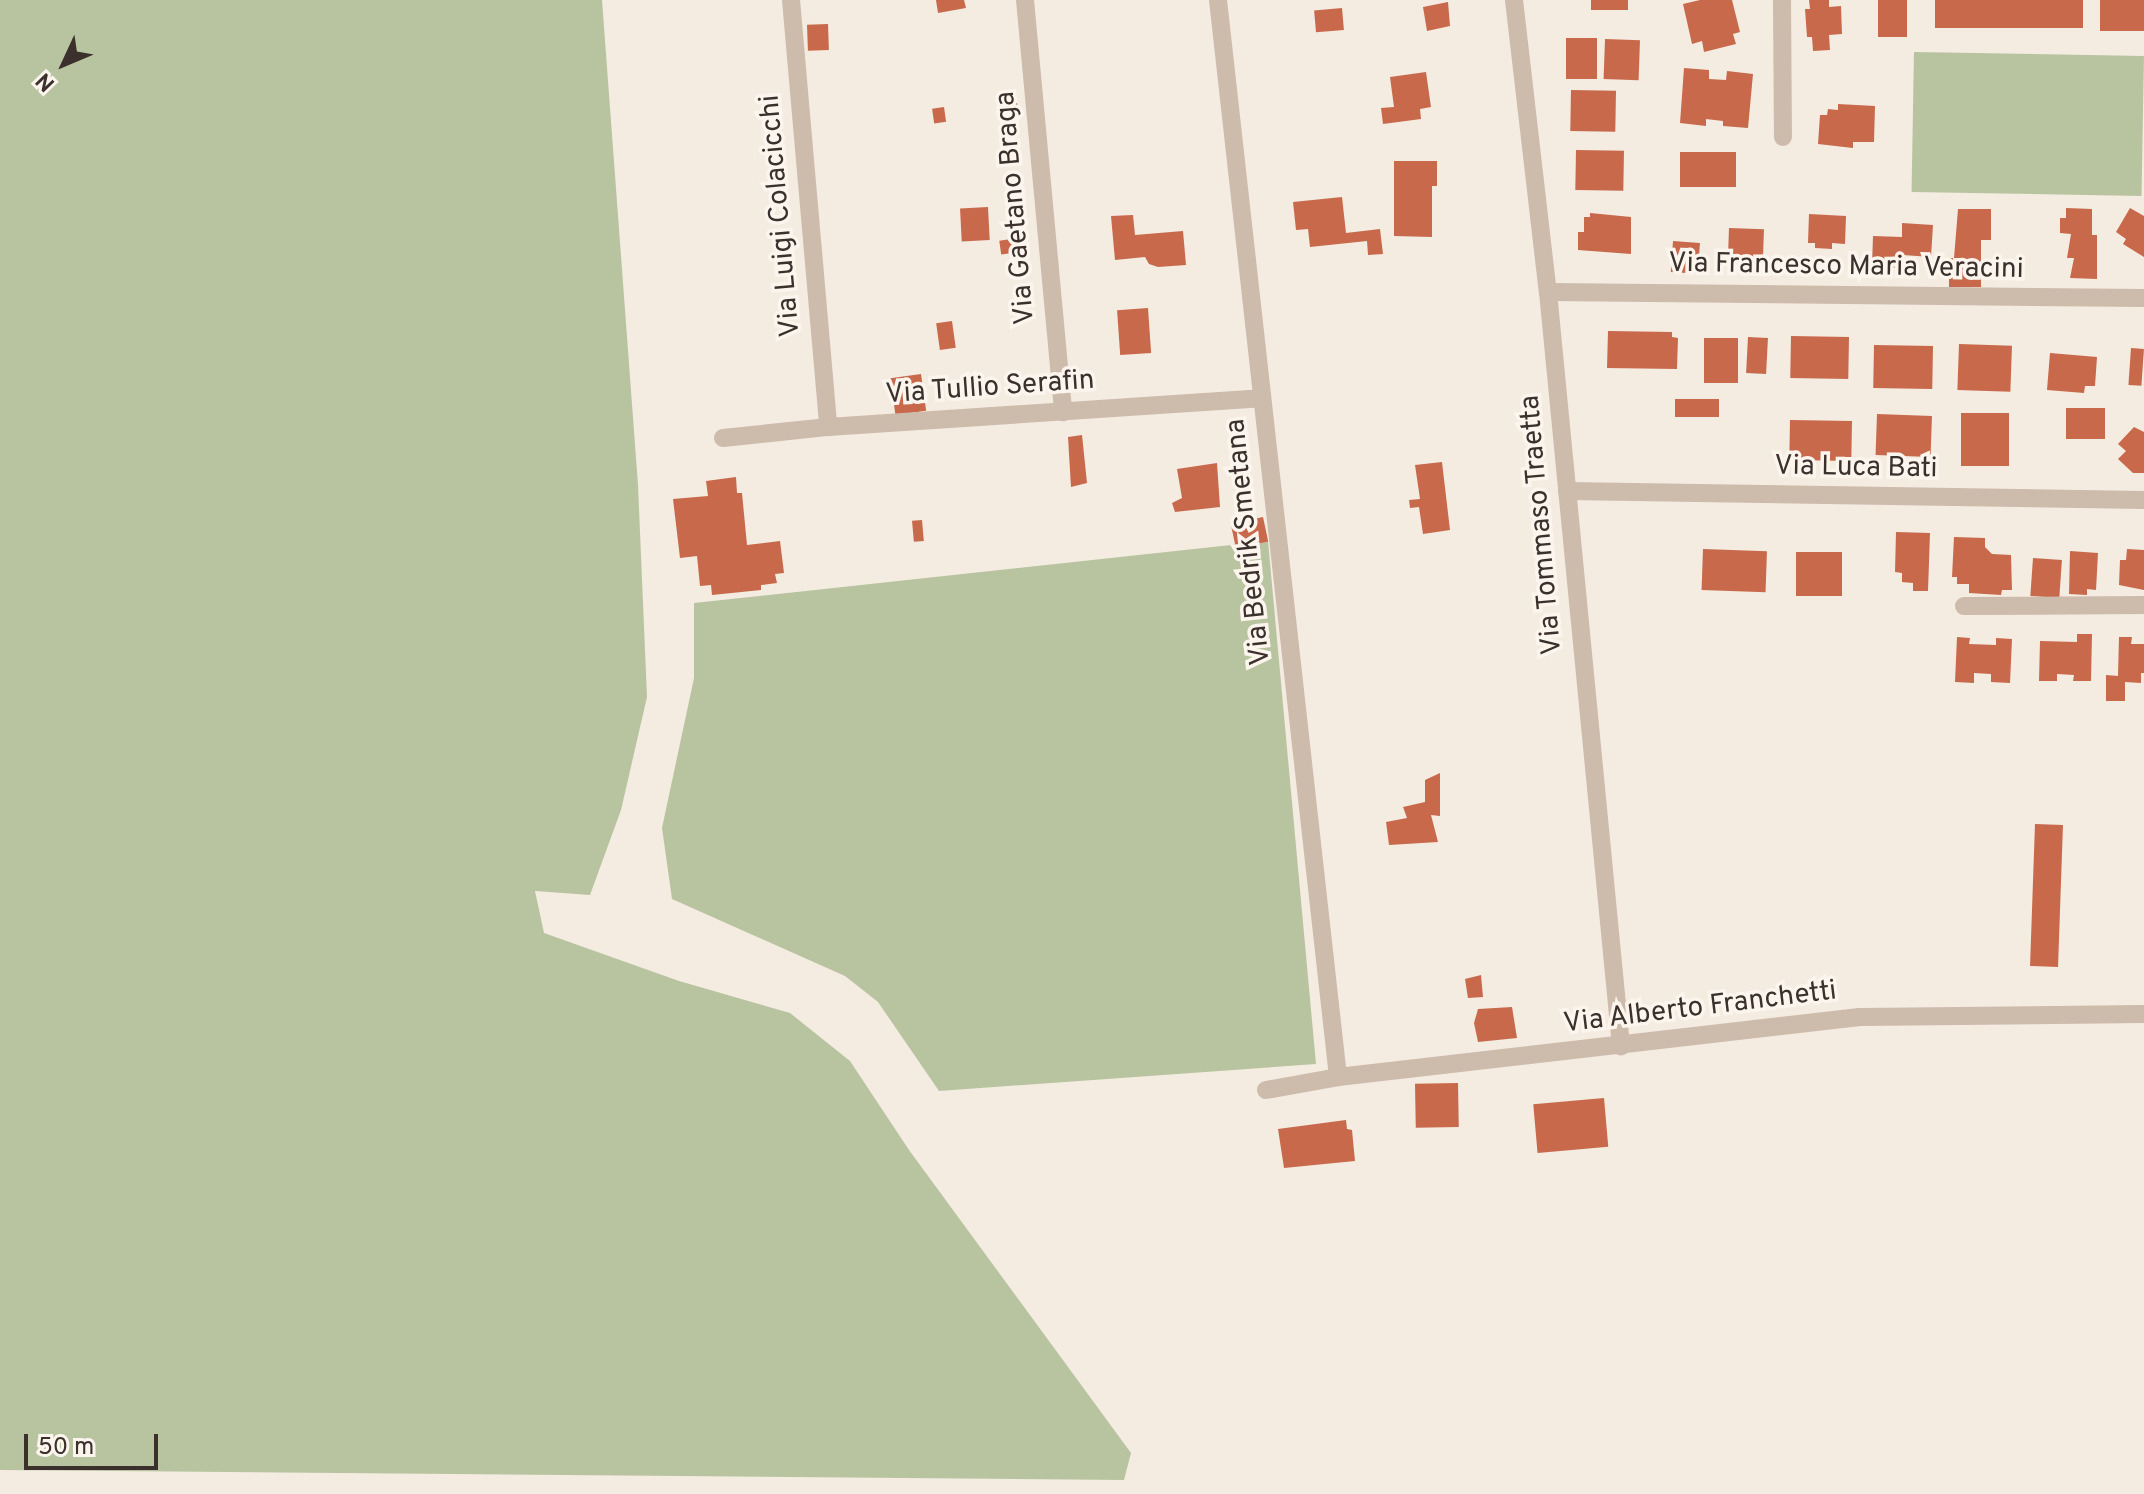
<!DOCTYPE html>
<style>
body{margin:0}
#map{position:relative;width:2144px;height:1494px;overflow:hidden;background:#f4ebe1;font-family:Overpass,sans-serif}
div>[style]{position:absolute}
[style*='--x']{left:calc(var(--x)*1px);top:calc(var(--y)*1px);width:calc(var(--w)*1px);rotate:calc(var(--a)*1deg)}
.green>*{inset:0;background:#b8c4a0;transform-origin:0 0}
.building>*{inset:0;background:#c8694b;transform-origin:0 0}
.minor>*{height:18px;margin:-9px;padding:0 9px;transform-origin:9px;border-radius:9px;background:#cdbbac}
span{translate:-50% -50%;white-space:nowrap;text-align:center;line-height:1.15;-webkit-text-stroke:7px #fbf5ee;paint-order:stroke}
.street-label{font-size:28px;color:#3b302b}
.north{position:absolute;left:24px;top:24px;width:80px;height:80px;-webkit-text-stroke:6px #fbf5ee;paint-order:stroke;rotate:226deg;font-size:22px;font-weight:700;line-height:32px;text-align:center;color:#3b302b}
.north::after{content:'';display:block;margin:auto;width:28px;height:36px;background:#3b302b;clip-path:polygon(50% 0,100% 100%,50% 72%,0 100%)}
.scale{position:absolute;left:24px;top:1434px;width:134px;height:36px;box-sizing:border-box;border:4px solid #3b302b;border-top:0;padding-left:10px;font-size:24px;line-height:28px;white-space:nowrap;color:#3b302b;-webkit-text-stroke:6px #fbf5ee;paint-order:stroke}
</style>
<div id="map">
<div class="green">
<i style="clip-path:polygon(0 0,602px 0,638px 485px,647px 697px,621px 810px,590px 895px,535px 891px,544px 933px,679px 981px,790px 1013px,850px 1061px,909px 1150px,1131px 1453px,1124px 1480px,0 1470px)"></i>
<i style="left:1914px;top:52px;width:230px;height:140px;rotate:1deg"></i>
<i style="clip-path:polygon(1268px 541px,1316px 1064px,939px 1091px,878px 1002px,845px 976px,672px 899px,662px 828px,694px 678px,694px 603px)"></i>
</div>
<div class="building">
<i style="clip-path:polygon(936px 0,964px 0,966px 8px,938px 13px)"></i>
<i style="left:1591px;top:0;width:37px;height:10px"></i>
<i style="clip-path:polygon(1700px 0,1732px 0,1740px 32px,1733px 34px,1736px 44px,1704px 52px,1702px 41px,1692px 44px,1683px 4px)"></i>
<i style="clip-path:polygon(1809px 0,1829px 0,1829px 7px,1841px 6px,1842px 34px,1829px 35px,1830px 50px,1813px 51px,1812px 37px,1807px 37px,1805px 9px,1810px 9px)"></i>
<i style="left:1878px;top:0;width:29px;height:37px"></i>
<i style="left:1935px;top:0;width:148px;height:28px"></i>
<i style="left:2100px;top:0;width:44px;height:31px"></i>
<i style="clip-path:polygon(1448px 2px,1450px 26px,1427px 31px,1423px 7px)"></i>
<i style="left:1342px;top:8px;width:22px;height:28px;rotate:85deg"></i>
<i style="left:828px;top:24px;width:26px;height:21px;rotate:88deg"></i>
<i style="left:1566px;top:38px;width:31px;height:41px"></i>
<i style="left:1605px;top:39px;width:35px;height:40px;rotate:2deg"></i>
<i style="clip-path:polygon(1684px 68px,1709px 70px,1709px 79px,1726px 80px,1727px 71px,1753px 74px,1748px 128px,1723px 126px,1723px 121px,1706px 119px,1706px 126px,1680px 123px)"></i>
<i style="clip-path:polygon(1426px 72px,1431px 107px,1420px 109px,1421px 119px,1383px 124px,1381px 108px,1394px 107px,1390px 77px)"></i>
<i style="left:1571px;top:90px;width:45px;height:41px;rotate:1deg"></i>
<i style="left:1017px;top:103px;width:9px;height:10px;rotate:77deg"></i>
<i style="clip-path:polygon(1838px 104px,1875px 106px,1874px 142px,1853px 142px,1853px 148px,1818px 144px,1820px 115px,1827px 115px,1828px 109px,1838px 110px)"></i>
<i style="left:944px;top:107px;width:15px;height:12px;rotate:82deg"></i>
<i style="left:1576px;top:150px;width:48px;height:40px;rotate:1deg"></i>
<i style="left:1680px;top:152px;width:56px;height:35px"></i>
<i style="clip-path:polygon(1394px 161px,1437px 161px,1437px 186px,1432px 186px,1432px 237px,1394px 236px)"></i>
<i style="clip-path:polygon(1342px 197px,1346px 233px,1380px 229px,1383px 254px,1368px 255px,1367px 241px,1310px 247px,1308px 229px,1296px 230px,1293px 202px)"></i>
<i style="left:988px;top:207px;width:33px;height:28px;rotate:87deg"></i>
<i style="clip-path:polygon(2066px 208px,2092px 209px,2092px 235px,2097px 235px,2097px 279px,2070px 278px,2074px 258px,2067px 258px,2071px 234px,2060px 233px,2060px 218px,2066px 218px)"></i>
<i style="clip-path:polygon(2130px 208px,2144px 216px,2144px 257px,2123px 244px,2126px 239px,2116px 232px)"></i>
<i style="clip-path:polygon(1958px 209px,1991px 209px,1991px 240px,1981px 240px,1981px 287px,1949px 287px,1949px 258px,1954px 258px)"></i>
<i style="clip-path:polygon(1590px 213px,1631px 217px,1631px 254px,1578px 250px,1578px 232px,1584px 232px,1584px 217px,1590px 217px)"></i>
<i style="clip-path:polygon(1809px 214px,1846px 216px,1845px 244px,1832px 243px,1832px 249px,1815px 248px,1815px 243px,1808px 243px)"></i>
<i style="clip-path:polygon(1133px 215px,1135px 235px,1183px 231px,1186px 265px,1158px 267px,1149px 264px,1145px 257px,1115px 260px,1111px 216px)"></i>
<i style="clip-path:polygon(1902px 223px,1933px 225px,1931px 257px,1903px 255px,1902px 268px,1872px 266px,1873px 236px,1902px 237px)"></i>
<i style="left:1729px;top:228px;width:35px;height:35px;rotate:2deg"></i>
<i style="left:1026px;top:237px;width:14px;height:27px;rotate:82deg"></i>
<i style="left:1673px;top:241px;width:27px;height:31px;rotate:4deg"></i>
<i style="left:1148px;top:308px;width:45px;height:31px;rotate:86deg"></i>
<i style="left:952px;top:321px;width:27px;height:16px;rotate:82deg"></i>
<i style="clip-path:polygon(1608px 331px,1672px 332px,1672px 337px,1678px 338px,1677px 369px,1607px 368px)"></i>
<i style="left:1791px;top:336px;width:58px;height:42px;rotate:1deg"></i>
<i style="left:1748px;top:337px;width:20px;height:36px;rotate:3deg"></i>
<i style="left:1704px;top:338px;width:34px;height:45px"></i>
<i style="left:1959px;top:344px;width:53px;height:46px;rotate:2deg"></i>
<i style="left:1874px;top:345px;width:59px;height:43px;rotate:1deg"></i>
<i style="left:2131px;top:348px;width:13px;height:37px;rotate:4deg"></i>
<i style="clip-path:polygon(2050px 353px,2097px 357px,2095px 386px,2085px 386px,2084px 393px,2047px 390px)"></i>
<i style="left:921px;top:374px;width:37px;height:31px;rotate:82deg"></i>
<i style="left:1719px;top:399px;width:18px;height:44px;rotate:90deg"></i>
<i style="left:2105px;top:408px;width:31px;height:39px;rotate:90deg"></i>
<i style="left:1961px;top:413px;width:48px;height:53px"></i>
<i style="left:1877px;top:414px;width:55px;height:41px;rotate:2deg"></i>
<i style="left:1790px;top:420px;width:62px;height:40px;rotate:1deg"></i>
<i style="clip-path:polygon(2134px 427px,2144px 432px,2144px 473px,2133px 473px,2118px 459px,2126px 451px,2118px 444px)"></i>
<i style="clip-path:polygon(1082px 435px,1087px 483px,1071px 487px,1068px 437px)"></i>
<i style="clip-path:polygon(1442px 462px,1450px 530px,1423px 534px,1419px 507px,1410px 508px,1409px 500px,1420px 499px,1415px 465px)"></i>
<i style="clip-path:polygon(1217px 463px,1220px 507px,1175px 512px,1172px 503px,1182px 498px,1177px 469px)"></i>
<i style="clip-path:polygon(736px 477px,737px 493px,742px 493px,747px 545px,780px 541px,784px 573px,775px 574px,777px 583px,761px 585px,761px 590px,712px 595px,711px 585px,700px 586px,697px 556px,680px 558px,673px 499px,708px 496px,706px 481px)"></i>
<i style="left:1263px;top:517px;width:25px;height:33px;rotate:78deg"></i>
<i style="left:922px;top:520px;width:21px;height:10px;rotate:85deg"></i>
<i style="clip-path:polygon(1896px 532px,1930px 533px,1928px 591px,1913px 591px,1913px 583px,1902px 582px,1902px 573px,1895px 572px)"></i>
<i style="clip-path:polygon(1954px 537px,1985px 538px,1985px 547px,1992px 554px,2011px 555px,2012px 590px,2002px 590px,2001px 595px,1969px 593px,1969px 584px,1957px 584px,1957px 577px,1952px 577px)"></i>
<i style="left:1703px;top:549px;width:64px;height:41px;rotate:2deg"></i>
<i style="clip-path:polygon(2127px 549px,2144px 550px,2144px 590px,2119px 585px,2120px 560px,2126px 560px)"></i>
<i style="clip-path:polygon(2070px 551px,2098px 553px,2096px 590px,2087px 589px,2087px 595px,2069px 594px)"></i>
<i style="left:1796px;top:552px;width:46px;height:44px"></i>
<i style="left:2033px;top:558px;width:29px;height:38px;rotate:4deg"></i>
<i style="clip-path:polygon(2077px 634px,2092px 634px,2091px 681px,2073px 681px,2074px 675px,2057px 674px,2057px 681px,2039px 681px,2040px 641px,2077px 642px)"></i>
<i style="clip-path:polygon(1957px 637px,1970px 638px,1969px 644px,1996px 645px,1996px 638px,2012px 639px,2010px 683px,1991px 682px,1991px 674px,1974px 673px,1974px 683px,1955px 682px)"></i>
<i style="clip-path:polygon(2119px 637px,2132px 637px,2131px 644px,2144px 644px,2144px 673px,2141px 673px,2141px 683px,2125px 682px,2125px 701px,2106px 701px,2106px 675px,2118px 676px)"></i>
<i style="clip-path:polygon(1440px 773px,1440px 816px,1431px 815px,1438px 842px,1389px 845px,1386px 822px,1407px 818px,1403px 807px,1425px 802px,1425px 780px)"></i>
<i style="left:2035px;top:824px;width:28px;height:142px;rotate:2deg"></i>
<i style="clip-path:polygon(1481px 975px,1483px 997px,1468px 998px,1465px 979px)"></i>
<i style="clip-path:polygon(1512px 1007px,1517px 1038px,1478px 1042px,1474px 1023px,1478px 1009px)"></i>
<i style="left:1458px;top:1083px;width:44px;height:43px;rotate:89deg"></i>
<i style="left:1604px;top:1098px;width:49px;height:71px;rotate:85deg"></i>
<i style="clip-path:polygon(1346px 1120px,1347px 1129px,1352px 1130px,1355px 1161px,1284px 1168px,1278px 1129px)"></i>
</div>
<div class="minor">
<i style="--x:791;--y:0;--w:429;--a:85"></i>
<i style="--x:1025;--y:0;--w:414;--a:84.7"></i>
<i style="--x:1218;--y:0;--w:1084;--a:83.64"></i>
<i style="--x:1514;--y:0;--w:294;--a:83.4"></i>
<i style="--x:1548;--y:292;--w:758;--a:84.47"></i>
<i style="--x:1782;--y:0;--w:137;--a:89.6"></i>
<i style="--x:1548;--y:292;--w:596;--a:0.58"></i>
<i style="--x:723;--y:438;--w:106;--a:-6"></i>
<i style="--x:828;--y:427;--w:434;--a:-3.8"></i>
<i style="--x:1567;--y:491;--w:577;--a:0.89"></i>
<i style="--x:1964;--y:606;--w:180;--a:-0.3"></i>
<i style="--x:1266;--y:1090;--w:73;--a:-10.2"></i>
<i style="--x:1338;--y:1077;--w:525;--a:-6.56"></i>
<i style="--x:1860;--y:1017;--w:284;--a:-0.6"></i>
</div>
<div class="street-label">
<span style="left:1016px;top:208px;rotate:-95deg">Via Gaetano Braga</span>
<span style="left:781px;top:216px;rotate:-95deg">Via Luigi Colacicchi</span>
<span style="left:1846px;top:267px;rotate:1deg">Via Francesco Maria Veracini</span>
<span style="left:990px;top:388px;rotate:-4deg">Via Tullio Serafin</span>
<span style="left:1856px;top:468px;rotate:1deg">Via Luca Bati</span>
<span style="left:1542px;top:525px;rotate:-95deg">Via Tommaso Traetta</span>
<span style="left:1249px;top:542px;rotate:-96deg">Via Bedrik Smetana</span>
<span style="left:1700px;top:1008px;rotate:-7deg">Via Alberto Franchetti</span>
</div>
<div class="north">N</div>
<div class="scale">50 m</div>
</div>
